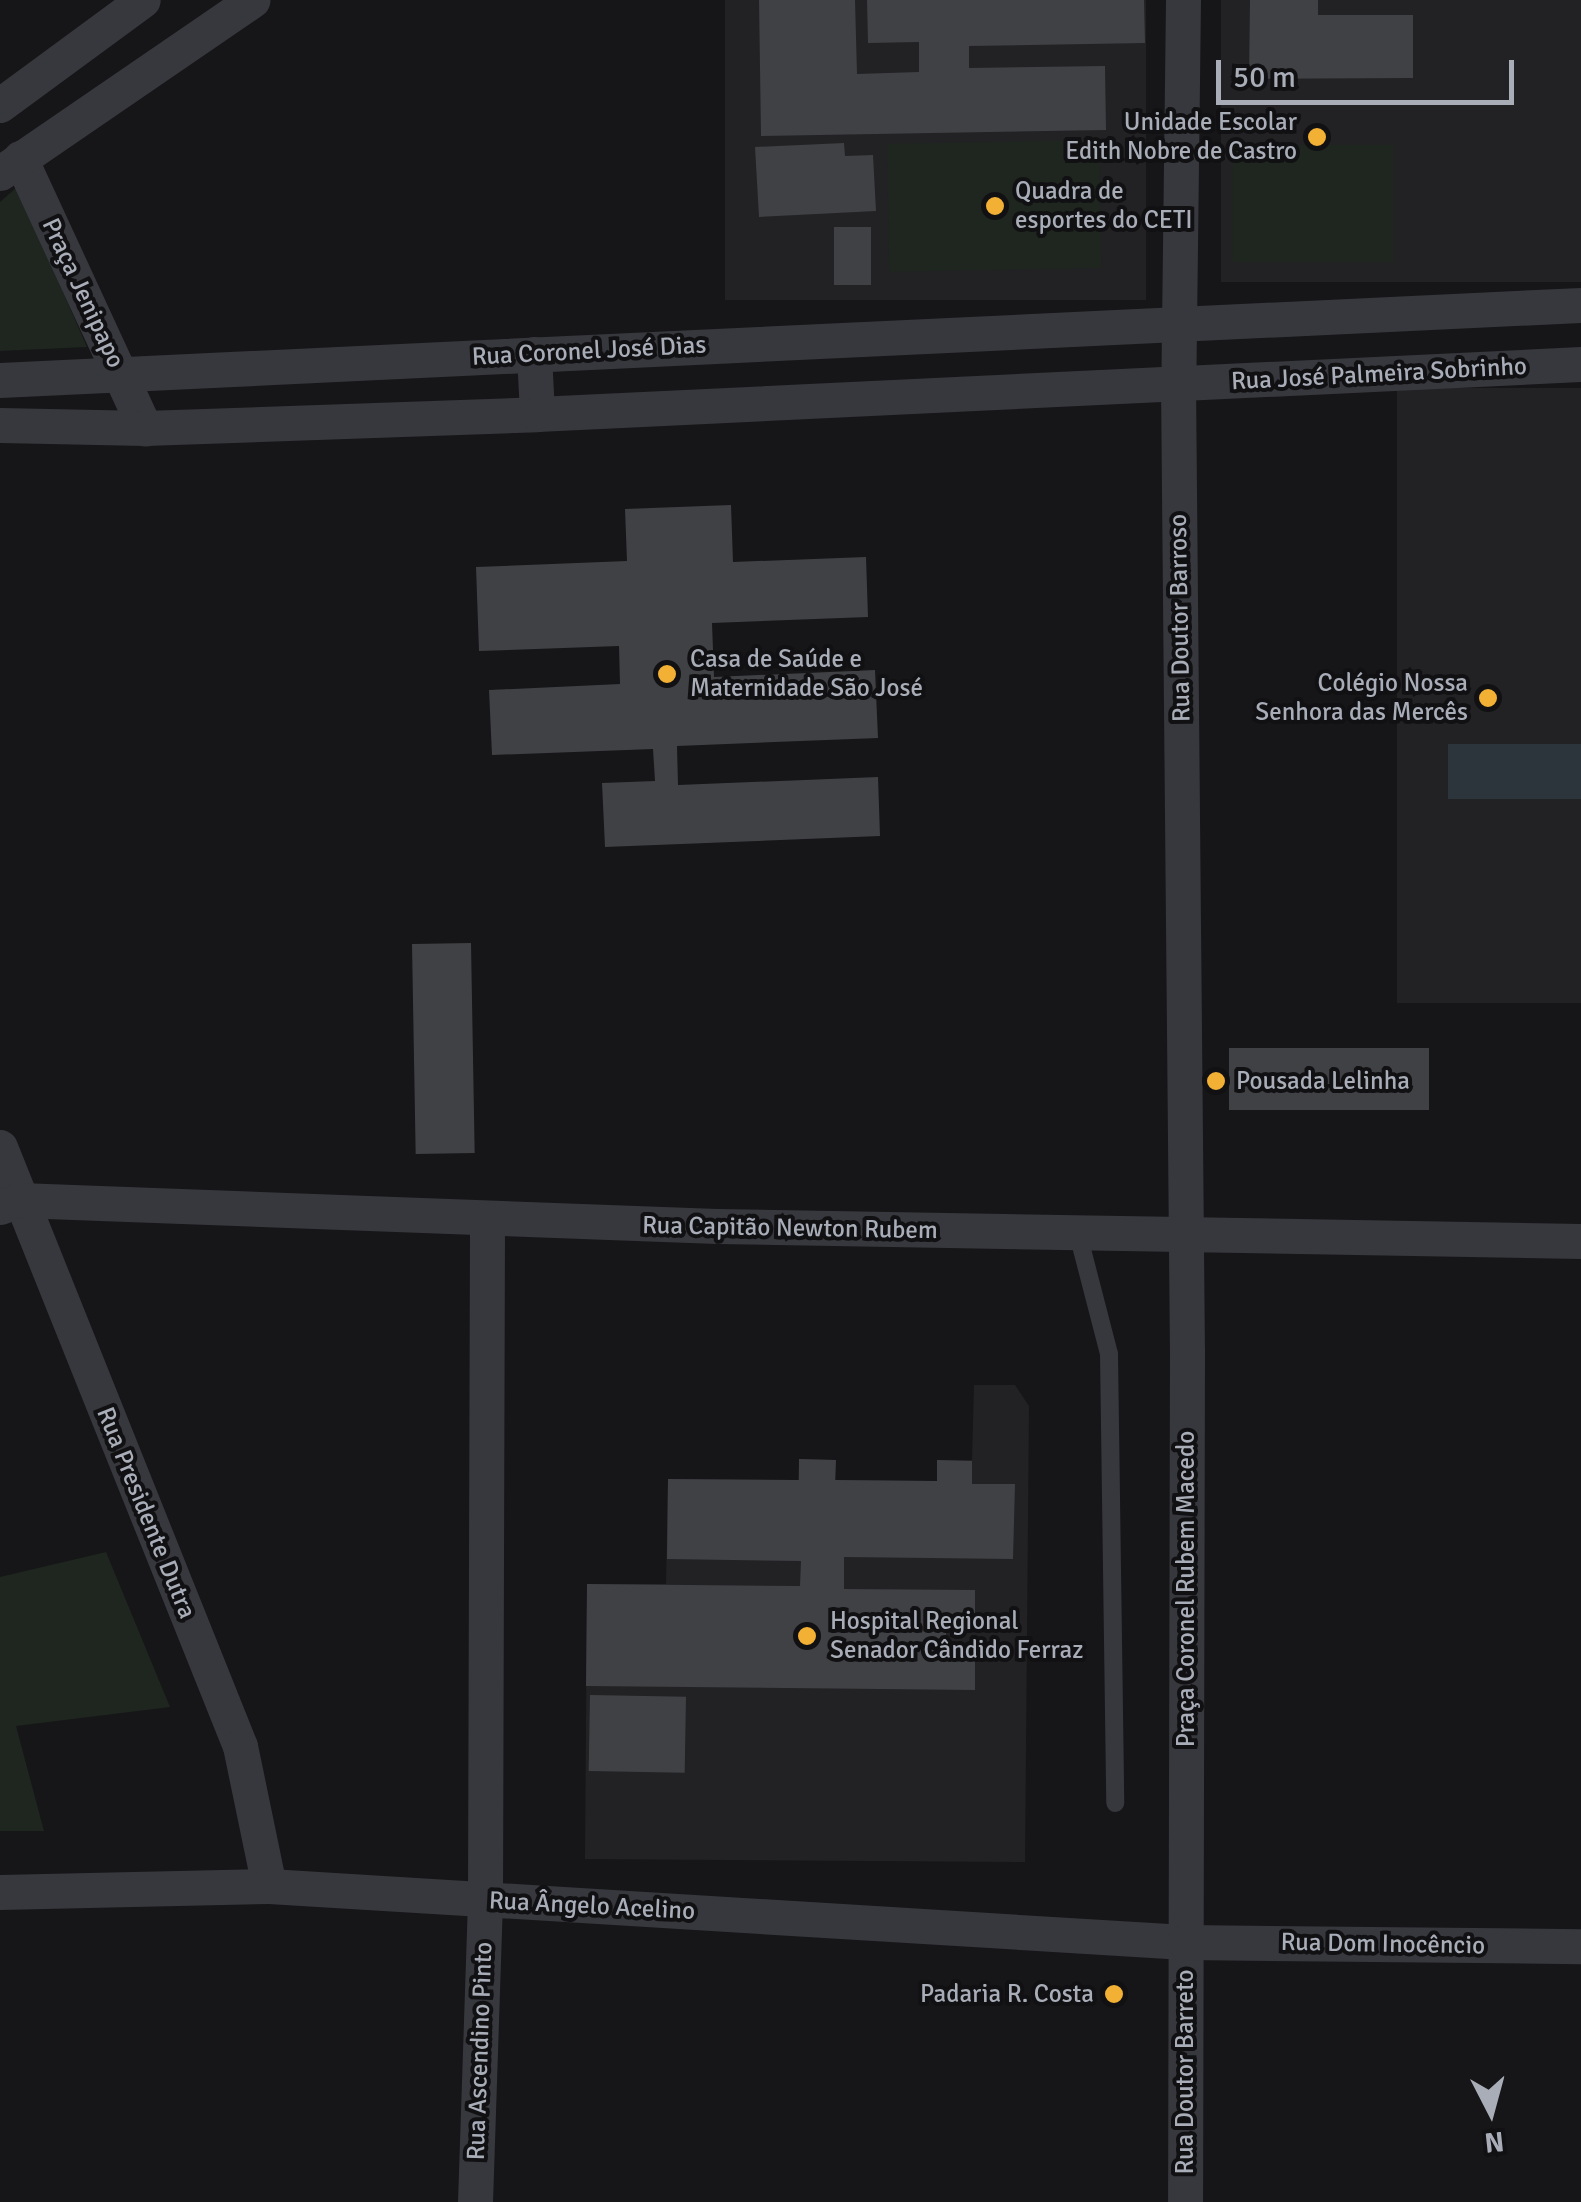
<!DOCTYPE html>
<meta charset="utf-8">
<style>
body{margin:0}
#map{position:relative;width:1581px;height:2202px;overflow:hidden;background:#161618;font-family:Signika,sans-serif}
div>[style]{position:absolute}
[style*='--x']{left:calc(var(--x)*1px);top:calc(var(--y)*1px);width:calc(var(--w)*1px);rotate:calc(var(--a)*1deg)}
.built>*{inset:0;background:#222225;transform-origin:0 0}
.green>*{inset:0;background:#1e261f;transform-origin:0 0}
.water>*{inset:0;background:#2c353c;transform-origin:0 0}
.building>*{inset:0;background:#404145;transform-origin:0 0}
.service>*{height:18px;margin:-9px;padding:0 9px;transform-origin:9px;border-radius:9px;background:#37383d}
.minor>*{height:35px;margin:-17.5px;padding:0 17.5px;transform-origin:17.5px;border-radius:17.5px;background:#37383d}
.dots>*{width:28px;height:28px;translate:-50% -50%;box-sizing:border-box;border:5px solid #111113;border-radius:50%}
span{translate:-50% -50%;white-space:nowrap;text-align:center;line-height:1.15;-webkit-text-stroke:8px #111113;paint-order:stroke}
.poi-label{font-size:25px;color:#a8adb8}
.right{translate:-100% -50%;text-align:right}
.left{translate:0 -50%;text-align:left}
.street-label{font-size:25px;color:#a8adb8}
.north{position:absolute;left:1441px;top:2062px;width:100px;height:100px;-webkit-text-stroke:8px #111113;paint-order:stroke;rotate:174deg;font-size:28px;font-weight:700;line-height:40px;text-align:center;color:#a8adb8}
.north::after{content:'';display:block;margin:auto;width:35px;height:45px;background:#a8adb8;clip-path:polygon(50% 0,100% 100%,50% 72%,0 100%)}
.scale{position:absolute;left:1216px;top:60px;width:298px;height:45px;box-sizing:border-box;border:5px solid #a8adb8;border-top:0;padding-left:12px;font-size:30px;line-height:35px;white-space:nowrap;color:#a8adb8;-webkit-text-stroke:8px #111113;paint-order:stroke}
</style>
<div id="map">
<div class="built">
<i style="left:725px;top:0;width:421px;height:300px"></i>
<i style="left:1221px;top:0;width:360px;height:282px"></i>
<i style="left:1581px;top:388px;width:615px;height:184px;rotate:90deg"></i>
<i style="clip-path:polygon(974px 1385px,1015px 1385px,1029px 1406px,1025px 1862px,585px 1859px,587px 1584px,666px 1584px,668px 1479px,798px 1480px,799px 1459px,836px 1460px,836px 1480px,937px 1481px,937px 1460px,972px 1460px)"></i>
</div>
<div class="green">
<i style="left:1099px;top:140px;width:128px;height:212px;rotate:89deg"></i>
<i style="left:1233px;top:145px;width:160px;height:117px"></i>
<i style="clip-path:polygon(17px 187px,87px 347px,0 351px,0 202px)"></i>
<i style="clip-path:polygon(106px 1552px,170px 1707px,16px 1726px,44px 1831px,0 1831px,0 1577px)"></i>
</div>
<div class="water">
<i style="left:1581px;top:744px;width:55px;height:133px;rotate:90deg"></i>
</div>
<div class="building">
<i style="clip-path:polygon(759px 0,855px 0,857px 74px,919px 72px,919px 42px,868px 43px,867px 0,1144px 0,1145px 43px,969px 46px,969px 68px,1105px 66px,1106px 130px,761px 136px)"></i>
<i style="clip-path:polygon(1250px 0,1318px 0,1318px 15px,1413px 15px,1413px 78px,1249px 79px)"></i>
<i style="clip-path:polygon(844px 143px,845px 156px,873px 155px,876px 211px,759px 217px,755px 147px)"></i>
<i style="left:834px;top:227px;width:37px;height:58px"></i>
<i style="clip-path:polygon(731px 505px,733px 562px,866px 557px,868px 617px,712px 623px,714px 677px,875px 670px,878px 738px,677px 746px,678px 785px,878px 777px,880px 836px,605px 847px,602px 783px,655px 781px,653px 749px,492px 755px,489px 690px,620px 684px,619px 646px,479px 651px,476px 567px,627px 561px,625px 509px)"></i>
<i style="left:471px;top:943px;width:210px;height:59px;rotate:89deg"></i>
<i style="left:1429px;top:1048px;width:62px;height:200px;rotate:90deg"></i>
<i style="clip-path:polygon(799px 1459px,836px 1460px,835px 1480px,937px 1481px,937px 1460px,972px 1461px,972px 1484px,1015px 1484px,1013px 1559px,844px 1557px,844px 1589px,975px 1590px,975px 1630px,946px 1630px,946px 1652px,975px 1652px,975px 1690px,586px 1686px,587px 1584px,800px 1586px,801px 1561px,667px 1559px,668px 1479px,799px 1480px)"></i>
<i style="left:590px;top:1695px;width:96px;height:76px;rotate:1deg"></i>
</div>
<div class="service">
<i style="--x:1078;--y:1234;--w:124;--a:75.5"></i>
<i style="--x:1109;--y:1354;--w:449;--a:89.2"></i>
</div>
<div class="minor">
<i style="--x:1183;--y:0;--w:383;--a:90.7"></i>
<i style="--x:1178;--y:383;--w:968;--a:89.47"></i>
<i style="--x:1187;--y:1351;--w:851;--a:90.13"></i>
<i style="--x:0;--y:105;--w:177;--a:-36.3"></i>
<i style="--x:20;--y:158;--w:298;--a:65.2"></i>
<i style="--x:0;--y:173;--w:306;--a:-34.4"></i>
<i style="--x:534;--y:354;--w:60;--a:87.1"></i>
<i style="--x:0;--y:380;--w:1583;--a:-2.72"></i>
<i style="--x:0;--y:425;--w:145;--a:1.2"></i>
<i style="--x:145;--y:428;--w:392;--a:-2"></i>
<i style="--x:537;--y:414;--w:1045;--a:-2.74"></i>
<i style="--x:0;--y:1147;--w:645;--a:68.17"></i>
<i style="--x:240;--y:1746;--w:143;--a:78.3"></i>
<i style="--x:0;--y:1207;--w:20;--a:-20"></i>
<i style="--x:19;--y:1200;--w:698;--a:2.13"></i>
<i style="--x:717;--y:1226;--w:864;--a:0.99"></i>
<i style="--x:0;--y:1892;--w:269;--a:-1.3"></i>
<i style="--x:269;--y:1886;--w:917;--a:3.5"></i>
<i style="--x:1184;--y:1942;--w:397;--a:0.6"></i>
<i style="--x:475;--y:2202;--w:302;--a:-88.1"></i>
<i style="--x:485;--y:1900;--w:681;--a:-89.83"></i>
</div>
<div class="dots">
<i style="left:1317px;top:137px;background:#f2b134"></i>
<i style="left:995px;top:206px;background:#f2b134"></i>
<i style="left:667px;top:674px;background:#f2b134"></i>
<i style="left:1488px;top:698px;background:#f2b134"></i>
<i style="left:1216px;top:1081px;background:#f2b134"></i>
<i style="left:807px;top:1636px;background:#f2b134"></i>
<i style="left:1114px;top:1994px;background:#f2b134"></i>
</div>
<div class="poi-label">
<span class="right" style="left:1297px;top:137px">Unidade Escolar<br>Edith Nobre de Castro</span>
<span class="left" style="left:1015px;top:206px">Quadra de<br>esportes do CETI</span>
<span class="left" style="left:690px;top:674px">Casa de Saúde e<br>Maternidade São José</span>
<span class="right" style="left:1468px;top:698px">Colégio Nossa<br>Senhora das Mercês</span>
<span class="left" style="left:1236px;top:1081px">Pousada Lelinha</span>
<span class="left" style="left:830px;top:1636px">Hospital Regional<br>Senador Cândido Ferraz</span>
<span class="right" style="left:1094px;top:1994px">Padaria R. Costa</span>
</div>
<div class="street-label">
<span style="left:83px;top:293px;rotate:65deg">Praça Jenipapo</span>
<span style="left:589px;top:351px;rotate:-3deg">Rua Coronel José Dias</span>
<span style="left:1379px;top:374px;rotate:-3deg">Rua José Palmeira Sobrinho</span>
<span style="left:1180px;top:618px;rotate:-91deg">Rua Doutor Barroso</span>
<span style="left:790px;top:1228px;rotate:1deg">Rua Capitão Newton Rubem</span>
<span style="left:146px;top:1513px;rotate:68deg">Rua Presidente Dutra</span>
<span style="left:1186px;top:1589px;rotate:-90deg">Praça Coronel Rubem Macedo</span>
<span style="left:592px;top:1906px;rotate:3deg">Rua Ângelo Acelino</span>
<span style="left:1383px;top:1944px;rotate:1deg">Rua Dom Inocêncio</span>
<span style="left:480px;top:2051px;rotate:-88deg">Rua Ascendino Pinto</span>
<span style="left:1185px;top:2072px;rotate:-90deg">Rua Doutor Barreto</span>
</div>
<div class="north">N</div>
<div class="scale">50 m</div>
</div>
